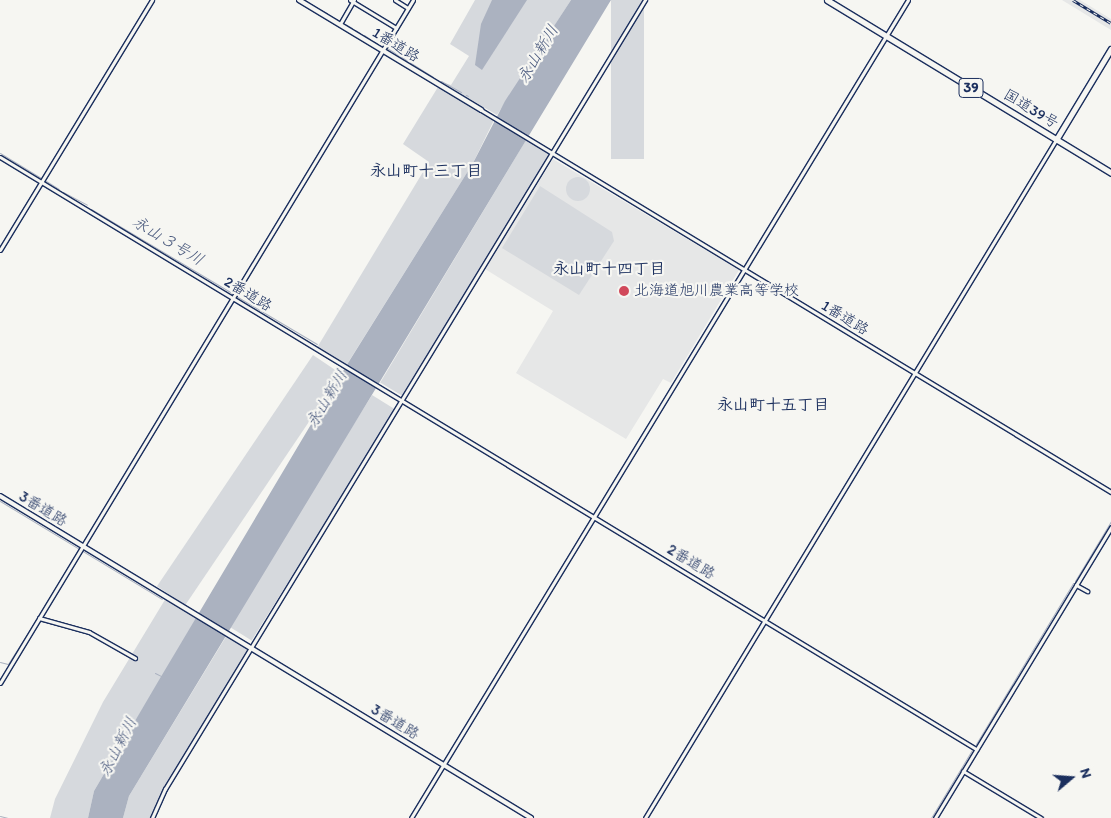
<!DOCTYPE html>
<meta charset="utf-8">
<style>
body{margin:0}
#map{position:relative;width:1111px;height:818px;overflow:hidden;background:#f6f6f2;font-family:Itim,"Klee One",sans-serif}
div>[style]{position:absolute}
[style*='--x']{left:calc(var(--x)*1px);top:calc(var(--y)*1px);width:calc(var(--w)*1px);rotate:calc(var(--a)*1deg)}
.built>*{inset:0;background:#e6e7e7}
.green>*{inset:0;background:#d6d9dd;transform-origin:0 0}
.round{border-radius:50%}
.water>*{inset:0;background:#abb2c0}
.stream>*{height:1px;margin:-0.5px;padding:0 0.5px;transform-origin:0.5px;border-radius:0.5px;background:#abb2c0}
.roads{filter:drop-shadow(1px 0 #1b2f5e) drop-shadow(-1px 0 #1b2f5e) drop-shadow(0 1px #1b2f5e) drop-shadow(0 -1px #1b2f5e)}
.minor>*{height:3px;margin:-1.5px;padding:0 1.5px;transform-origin:1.5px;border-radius:1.5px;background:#f6f6f2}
.tertiary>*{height:4px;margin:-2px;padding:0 2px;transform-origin:2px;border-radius:2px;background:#f6f6f2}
.secondary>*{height:4.5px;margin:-2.25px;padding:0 2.25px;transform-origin:2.25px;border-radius:2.25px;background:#f6f6f2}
.trunk>*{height:5px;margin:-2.5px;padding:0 2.5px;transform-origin:2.5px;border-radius:2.5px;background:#f6f6f2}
.rail>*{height:3px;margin-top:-1.5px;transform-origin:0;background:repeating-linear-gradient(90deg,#f6f6f2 0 4px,#1b2f5e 0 8px);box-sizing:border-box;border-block:1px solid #1b2f5e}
.dots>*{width:14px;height:14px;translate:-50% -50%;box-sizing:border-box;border:2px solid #f6f6f2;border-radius:50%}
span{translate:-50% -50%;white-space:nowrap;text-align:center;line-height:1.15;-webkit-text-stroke:4.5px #f6f6f2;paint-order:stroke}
.shield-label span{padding:1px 4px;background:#f6f6f2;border:1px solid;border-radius:4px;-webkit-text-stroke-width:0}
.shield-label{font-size:14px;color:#1b2f5e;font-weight:700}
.street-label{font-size:15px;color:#1b2f5e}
.poi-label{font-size:15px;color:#1b2f5e}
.left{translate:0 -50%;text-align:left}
.water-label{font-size:16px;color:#46567b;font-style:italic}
.neighbourhood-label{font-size:16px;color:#1b2f5e;font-weight:700}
.north{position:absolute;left:1046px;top:753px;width:50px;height:50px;-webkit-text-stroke:4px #f6f6f2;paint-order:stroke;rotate:72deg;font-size:14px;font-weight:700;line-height:20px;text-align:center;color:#1b2f5e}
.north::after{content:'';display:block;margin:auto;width:18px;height:22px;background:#1b2f5e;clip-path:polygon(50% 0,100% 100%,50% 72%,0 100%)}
</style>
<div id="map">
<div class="built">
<i style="clip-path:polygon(1062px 0,1080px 0,1111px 19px,1111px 30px)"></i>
<i style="clip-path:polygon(553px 159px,739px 270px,671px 383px,663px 379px,626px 439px,516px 373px,553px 311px,485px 269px)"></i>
</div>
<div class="green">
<i style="clip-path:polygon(475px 0,571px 0,497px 115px,441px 82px,451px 85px,469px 56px,450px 44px)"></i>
<i style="left:611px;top:0;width:33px;height:159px"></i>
<i style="clip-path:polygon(438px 87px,494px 120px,473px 163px,344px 369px,315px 351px,429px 162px,403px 144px)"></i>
<i style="left:526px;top:140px;width:29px;height:283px;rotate:31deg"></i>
<i class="round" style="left:566px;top:177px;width:24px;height:24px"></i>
<i style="clip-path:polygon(540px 186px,612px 232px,614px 241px,579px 295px,502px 248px)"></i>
<i style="left:313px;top:355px;width:34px;height:279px;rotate:34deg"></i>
<i style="left:372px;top:395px;width:28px;height:272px;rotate:32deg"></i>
<i style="clip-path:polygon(166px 598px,197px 617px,94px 791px,88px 818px,50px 818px,55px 799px,103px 702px)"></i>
<i style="clip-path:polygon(227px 635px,250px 650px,165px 789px,152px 818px,123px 818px,129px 796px)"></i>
</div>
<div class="water">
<i style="clip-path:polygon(492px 0,527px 0,482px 70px,475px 65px,481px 24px)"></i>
<i style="clip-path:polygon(571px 0,611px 0,129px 796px,123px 818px,88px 818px,94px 791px,159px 680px,338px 379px,473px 163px,505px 101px)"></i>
</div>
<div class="stream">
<i style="--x:305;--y:0;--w:4;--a:34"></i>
<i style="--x:311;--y:4;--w:6;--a:31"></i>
<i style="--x:319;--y:9;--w:9;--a:27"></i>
<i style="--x:329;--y:15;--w:2;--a:27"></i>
<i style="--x:334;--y:18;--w:4;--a:27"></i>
<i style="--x:345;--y:24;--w:8;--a:30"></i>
<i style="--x:355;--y:30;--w:6;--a:31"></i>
<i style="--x:364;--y:35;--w:7;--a:34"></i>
<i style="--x:373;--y:41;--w:6;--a:31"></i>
<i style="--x:387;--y:48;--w:54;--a:32.2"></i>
<i style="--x:441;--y:81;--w:23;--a:29"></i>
<i style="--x:466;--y:95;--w:2;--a:27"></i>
<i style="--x:0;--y:153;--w:48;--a:31.4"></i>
<i style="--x:46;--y:181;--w:15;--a:32"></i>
<i style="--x:63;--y:192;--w:27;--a:28"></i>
<i style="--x:91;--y:209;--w:164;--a:30.8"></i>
<i style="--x:236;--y:296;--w:94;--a:30.7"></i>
<i style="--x:0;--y:501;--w:189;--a:31.2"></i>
<i style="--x:1075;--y:581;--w:70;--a:-59"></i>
<i style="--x:40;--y:621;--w:31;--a:13"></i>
<i style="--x:119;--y:651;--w:10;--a:29"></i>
<i style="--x:0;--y:662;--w:8;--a:14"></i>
<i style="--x:8;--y:664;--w:52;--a:-57.5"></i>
<i style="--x:155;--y:673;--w:7;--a:27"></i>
<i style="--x:976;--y:744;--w:188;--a:-58.9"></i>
<i style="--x:0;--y:816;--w:8;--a:14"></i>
<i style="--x:931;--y:818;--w:79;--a:-58.9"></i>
</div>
<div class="roads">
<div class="minor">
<i style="--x:350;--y:0;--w:54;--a:31.3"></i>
<i style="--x:395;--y:0;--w:15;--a:32"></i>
<i style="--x:340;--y:24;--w:28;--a:-60"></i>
<i style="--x:481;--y:110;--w:737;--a:31.23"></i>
<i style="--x:0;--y:157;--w:1142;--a:31.24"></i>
<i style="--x:0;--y:250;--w:293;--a:-58.7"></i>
<i style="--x:1076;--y:585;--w:13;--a:29"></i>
<i style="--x:39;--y:618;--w:52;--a:15.6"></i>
<i style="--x:89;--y:632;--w:53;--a:29.5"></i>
<i style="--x:0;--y:683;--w:798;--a:-58.84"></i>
<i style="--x:963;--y:771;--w:91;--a:31.1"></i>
<i style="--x:152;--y:818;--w:32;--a:-66"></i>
<i style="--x:165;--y:789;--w:924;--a:-58.69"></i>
<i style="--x:411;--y:818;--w:957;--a:-58.72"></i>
<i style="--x:645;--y:818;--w:793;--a:-58.78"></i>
<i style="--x:935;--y:818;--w:340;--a:-58.8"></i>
</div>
<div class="tertiary">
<i style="--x:299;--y:0;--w:213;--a:31.1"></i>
<i style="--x:0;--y:496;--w:621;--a:31.23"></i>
</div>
<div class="secondary">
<i style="--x:1056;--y:140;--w:106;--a:-58.9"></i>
</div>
<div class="trunk">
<i style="--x:827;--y:0;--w:333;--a:31.3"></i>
</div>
</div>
<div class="rail">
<i style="--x:1073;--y:0;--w:44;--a:31.2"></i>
</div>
<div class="dots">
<i style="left:624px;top:291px;background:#d1495b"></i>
</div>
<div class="shield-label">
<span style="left:971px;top:88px">39</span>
</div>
<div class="street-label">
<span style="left:396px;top:45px;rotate:31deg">1番道路</span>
<span style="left:1031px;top:109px;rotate:31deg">国道39号</span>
<span style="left:248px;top:294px;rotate:31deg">2番道路</span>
<span style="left:845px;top:318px;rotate:31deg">1番道路</span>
<span style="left:43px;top:509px;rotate:31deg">3番道路</span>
<span style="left:691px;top:562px;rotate:31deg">2番道路</span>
<span style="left:395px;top:722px;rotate:31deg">3番道路</span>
</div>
<div class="poi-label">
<span class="left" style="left:634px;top:291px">北海道旭川農業高等学校</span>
</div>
<div class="water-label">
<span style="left:538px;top:54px;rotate:-59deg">永山新川</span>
<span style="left:168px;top:241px;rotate:31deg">永山３号川</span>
<span style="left:327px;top:399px;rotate:-59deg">永山新川</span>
<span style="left:118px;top:747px;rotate:-63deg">永山新川</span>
</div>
<div class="neighbourhood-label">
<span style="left:426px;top:171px">永山町十三丁目</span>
<span style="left:609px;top:269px">永山町十四丁目</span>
<span style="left:773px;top:405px">永山町十五丁目</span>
</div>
<div class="north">N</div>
</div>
